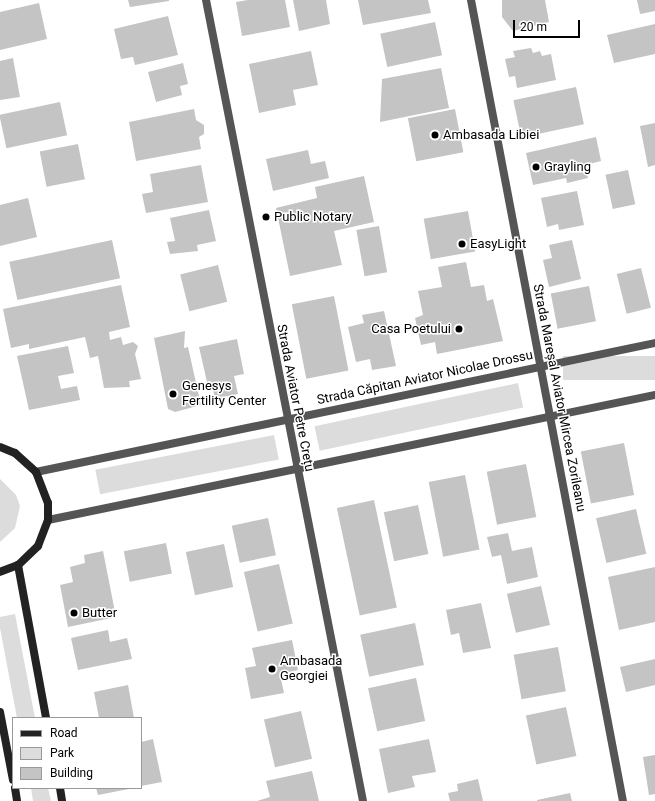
<!DOCTYPE html>
<meta charset="utf-8">
<style>
body{margin:0}
#map{position:relative;width:655px;height:801px;overflow:hidden;background:#fff;font-family:Roboto,sans-serif}
div>[style]{position:absolute}
[style*='--x']{left:calc(var(--x)*1px);top:calc(var(--y)*1px);width:calc(var(--w)*1px);rotate:calc(var(--a)*1deg)}
.green>*{inset:0;background:#dcdcdc;transform-origin:0 0}
.building>*{inset:0;background:#c4c4c4;transform-origin:0 0}
.minor>*{height:8px;margin:-4px;padding:0 4px;transform-origin:4px;border-radius:4px;background:#555}
.secondary>*{height:8px;margin:-4px;padding:0 4px;transform-origin:4px;border-radius:4px;background:#222}
.dots>*{width:11px;height:11px;translate:-50% -50%;box-sizing:border-box;border:2px solid #fff;border-radius:50%}
span{translate:-50% -50%;white-space:nowrap;text-align:center;line-height:1.15;-webkit-text-stroke:3px #fff;paint-order:stroke}
.poi-label{font-size:13px;color:#000}
.left{translate:0 -50%;text-align:left}
.right{translate:-100% -50%;text-align:right}
.street-label{font-size:13px;color:#000}
.legend{position:absolute;left:12px;top:717px;width:130px;height:72px;box-sizing:border-box;background:#fff;border:1px solid #999;margin:0;padding:5px 7px;list-style:none;font-size:12px;color:#000}
.legend li{display:flex;align-items:center;gap:8px;height:20px}
.legend b{width:20px;border:1px solid #999}
.scale{position:absolute;left:513px;top:20px;width:67px;height:18px;box-sizing:border-box;border:2px solid #000;border-top:0;padding-left:5px;font-size:12px;line-height:14px;white-space:nowrap;color:#000;-webkit-text-stroke:3px #fff;paint-order:stroke}
</style>
<div id="map">
<div class="green">
<i style="left:655px;top:356px;width:24px;height:92px;rotate:90deg"></i>
<i style="left:518px;top:383px;width:25px;height:208px;rotate:78deg"></i>
<i style="left:274px;top:435px;width:25px;height:182px;rotate:79deg"></i>
<i style="clip-path:polygon(0 479px,16px 495px,20px 506px,15px 528px,0 542px)"></i>
<i style="clip-path:polygon(15px 614px,35px 718px,17px 718px,0 628px,0 617px)"></i>
<i style="clip-path:polygon(31px 788px,48px 788px,51px 801px,33px 801px)"></i>
</div>
<div class="building">
<i style="clip-path:polygon(128px 0,169px 0,169px 1px,130px 7px)"></i>
<i style="clip-path:polygon(248px 0,285px 0,290px 27px,242px 36px,236px 2px)"></i>
<i style="clip-path:polygon(293px 0,326px 0,330px 24px,299px 31px)"></i>
<i style="clip-path:polygon(358px 0,428px 0,431px 13px,363px 25px)"></i>
<i style="clip-path:polygon(502px 0,545px 0,549px 22px,513px 31px,502px 17px)"></i>
<i style="clip-path:polygon(637px 0,655px 0,655px 11px,640px 14px)"></i>
<i style="clip-path:polygon(39px 3px,47px 39px,0 50px,0 12px)"></i>
<i style="clip-path:polygon(168px 16px,178px 55px,135px 65px,133px 57px,121px 59px,114px 29px)"></i>
<i style="left:435px;top:22px;width:34px;height:56px;rotate:78deg"></i>
<i style="clip-path:polygon(655px 24px,655px 54px,614px 63px,607px 35px)"></i>
<i style="clip-path:polygon(531px 48px,533px 53px,540px 51px,542px 56px,551px 54px,556px 80px,517px 88px,515px 76px,509px 77px,505px 59px,515px 57px,513px 51px)"></i>
<i style="clip-path:polygon(311px 51px,318px 85px,293px 90px,296px 105px,259px 113px,249px 64px)"></i>
<i style="clip-path:polygon(13px 58px,20px 97px,0 100px,0 61px)"></i>
<i style="clip-path:polygon(183px 63px,188px 84px,180px 86px,182px 95px,156px 102px,148px 72px)"></i>
<i style="clip-path:polygon(441px 68px,449px 108px,380px 122px,382px 79px)"></i>
<i style="left:576px;top:87px;width:38px;height:64px;rotate:78deg"></i>
<i style="left:60px;top:102px;width:34px;height:62px;rotate:78deg"></i>
<i style="clip-path:polygon(194px 109px,196px 120px,204px 125px,204px 134px,199px 137px,201px 149px,136px 161px,129px 122px)"></i>
<i style="left:455px;top:109px;width:44px;height:48px;rotate:79deg"></i>
<i style="clip-path:polygon(655px 123px,655px 165px,648px 167px,640px 126px)"></i>
<i style="clip-path:polygon(596px 137px,601px 161px,585px 165px,588px 178px,567px 183px,566px 178px,533px 185px,526px 153px)"></i>
<i style="left:78px;top:144px;width:36px;height:39px;rotate:79deg"></i>
<i style="clip-path:polygon(308px 150px,311px 164px,325px 161px,329px 178px,273px 191px,266px 159px)"></i>
<i style="clip-path:polygon(201px 165px,208px 202px,146px 213px,142px 194px,153px 192px,150px 174px)"></i>
<i style="left:628px;top:170px;width:35px;height:23px;rotate:78deg"></i>
<i style="clip-path:polygon(364px 176px,374px 222px,334px 231px,342px 265px,290px 276px,276px 208px,317px 198px,315px 187px)"></i>
<i style="clip-path:polygon(577px 191px,584px 225px,559px 230px,558px 224px,547px 227px,541px 198px)"></i>
<i style="clip-path:polygon(28px 198px,37px 237px,0 246px,0 205px)"></i>
<i style="clip-path:polygon(209px 210px,216px 241px,197px 245px,198px 251px,170px 254px,167px 242px,175px 241px,170px 218px)"></i>
<i style="left:468px;top:211px;width:41px;height:45px;rotate:80deg"></i>
<i style="left:379px;top:226px;width:47px;height:23px;rotate:80deg"></i>
<i style="left:112px;top:240px;width:39px;height:105px;rotate:78deg"></i>
<i style="clip-path:polygon(572px 240px,581px 279px,549px 287px,543px 260px,552px 258px,549px 245px)"></i>
<i style="clip-path:polygon(466px 262px,471px 287px,484px 285px,487px 301px,493px 299px,503px 341px,437px 354px,435px 342px,421px 345px,415px 318px,423px 315px,418px 291px,442px 287px,438px 267px)"></i>
<i style="left:218px;top:265px;width:38px;height:39px;rotate:76deg"></i>
<i style="left:641px;top:268px;width:41px;height:25px;rotate:76deg"></i>
<i style="clip-path:polygon(121px 285px,130px 327px,109px 332px,110px 340px,121px 337px,123px 345px,133px 342px,138px 346px,135px 354px,141px 379px,129px 381px,130px 387px,104px 388px,98px 356px,90px 358px,85px 337px,29px 349px,29px 344px,11px 348px,3px 309px)"></i>
<i style="left:589px;top:286px;width:36px;height:39px;rotate:79deg"></i>
<i style="left:334px;top:296px;width:76px;height:43px;rotate:79deg"></i>
<i style="clip-path:polygon(384px 311px,396px 366px,372px 370px,370px 359px,356px 362px,348px 327px,364px 323px,362px 315px)"></i>
<i style="clip-path:polygon(185px 331px,184px 348px,188px 347px,201px 405px,175px 412px,168px 409px,154px 338px)"></i>
<i style="clip-path:polygon(237px 339px,244px 374px,234px 376px,238px 394px,215px 399px,211px 381px,207px 382px,199px 347px)"></i>
<i style="clip-path:polygon(68px 346px,74px 373px,58px 376px,61px 389px,77px 386px,80px 400px,29px 410px,17px 356px)"></i>
<i style="left:624px;top:443px;width:53px;height:44px;rotate:79deg"></i>
<i style="left:526px;top:464px;width:54px;height:40px;rotate:79deg"></i>
<i style="left:465px;top:475px;width:76px;height:37px;rotate:79deg"></i>
<i style="left:374px;top:500px;width:110px;height:38px;rotate:78deg"></i>
<i style="left:418px;top:505px;width:50px;height:35px;rotate:78deg"></i>
<i style="left:636px;top:509px;width:46px;height:41px;rotate:77deg"></i>
<i style="left:268px;top:518px;width:38px;height:37px;rotate:78deg"></i>
<i style="clip-path:polygon(508px 533px,512px 551px,532px 547px,538px 577px,507px 584px,501px 555px,492px 557px,487px 537px)"></i>
<i style="left:166px;top:543px;width:31px;height:43px;rotate:79deg"></i>
<i style="left:224px;top:544px;width:44px;height:39px;rotate:78deg"></i>
<i style="clip-path:polygon(103px 551px,116px 617px,68px 627px,60px 585px,73px 582px,70px 567px,85px 563px,84px 555px)"></i>
<i style="left:279px;top:564px;width:61px;height:36px;rotate:77deg"></i>
<i style="clip-path:polygon(655px 567px,655px 622px,619px 630px,608px 577px)"></i>
<i style="left:541px;top:586px;width:40px;height:35px;rotate:77deg"></i>
<i style="clip-path:polygon(481px 603px,491px 648px,463px 653px,459px 633px,451px 635px,446px 610px)"></i>
<i style="left:415px;top:623px;width:43px;height:56px;rotate:78deg"></i>
<i style="clip-path:polygon(108px 630px,110px 642px,127px 638px,132px 659px,78px 670px,71px 638px)"></i>
<i style="clip-path:polygon(292px 640px,298px 670px,280px 674px,284px 693px,251px 699px,245px 668px,256px 666px,252px 648px)"></i>
<i style="left:558px;top:647px;width:45px;height:45px;rotate:80deg"></i>
<i style="clip-path:polygon(655px 659px,655px 685px,626px 692px,620px 667px)"></i>
<i style="left:416px;top:678px;width:44px;height:49px;rotate:78deg"></i>
<i style="clip-path:polygon(128px 685px,134px 718px,99px 718px,94px 692px)"></i>
<i style="left:566px;top:707px;width:50px;height:41px;rotate:78deg"></i>
<i style="left:301px;top:711px;width:49px;height:38px;rotate:77deg"></i>
<i style="clip-path:polygon(153px 739px,162px 782px,141px 786px,141px 742px)"></i>
<i style="clip-path:polygon(429px 739px,436px 772px,412px 776px,415px 787px,388px 793px,379px 749px)"></i>
<i style="clip-path:polygon(655px 755px,655px 794px,649px 795px,643px 757px)"></i>
<i style="clip-path:polygon(312px 771px,319px 801px,257px 801px,270px 797px,266px 781px)"></i>
<i style="clip-path:polygon(478px 779px,483px 801px,450px 801px,448px 793px,458px 791px,457px 784px)"></i>
<i style="clip-path:polygon(96px 788px,129px 788px,129px 789px,98px 795px)"></i>
<i style="clip-path:polygon(570px 793px,572px 801px,537px 801px,537px 800px)"></i>
</div>
<div class="minor">
<i style="--x:206;--y:0;--w:816;--a:78.91"></i>
<i style="--x:471;--y:0;--w:815;--a:79.26"></i>
<i style="--x:36;--y:472;--w:632;--a:-11.77"></i>
<i style="--x:48;--y:520;--w:620;--a:-11.64"></i>
</div>
<div class="secondary">
<i style="--x:0;--y:447;--w:16;--a:22"></i>
<i style="--x:15;--y:453;--w:28;--a:42"></i>
<i style="--x:36;--y:472;--w:33;--a:69"></i>
<i style="--x:48;--y:503;--w:17;--a:90"></i>
<i style="--x:48;--y:520;--w:28;--a:111"></i>
<i style="--x:38;--y:546;--w:28;--a:136"></i>
<i style="--x:18;--y:565;--w:19;--a:159"></i>
<i style="--x:18;--y:565;--w:156;--a:79.6"></i>
<i style="--x:0;--y:712;--w:69;--a:79.2"></i>
<i style="--x:15;--y:788;--w:13;--a:81"></i>
<i style="--x:60;--y:788;--w:13;--a:81"></i>
</div>
<div class="dots">
<i style="left:435px;top:135px;background:#000"></i>
<i style="left:536px;top:167px;background:#000"></i>
<i style="left:266px;top:217px;background:#000"></i>
<i style="left:462px;top:244px;background:#000"></i>
<i style="left:459px;top:329px;background:#000"></i>
<i style="left:173px;top:394px;background:#000"></i>
<i style="left:74px;top:613px;background:#000"></i>
<i style="left:272px;top:669px;background:#000"></i>
</div>
<div class="poi-label">
<span class="left" style="left:443px;top:135px">Ambasada Libiei</span>
<span class="left" style="left:544px;top:167px">Grayling</span>
<span class="left" style="left:274px;top:217px">Public Notary</span>
<span class="left" style="left:470px;top:244px">EasyLight</span>
<span class="right" style="left:451px;top:329px">Casa Poetului</span>
<span class="left" style="left:182px;top:394px">Genesys<br>Fertility Center</span>
<span class="left" style="left:82px;top:613px">Butter</span>
<span class="left" style="left:280px;top:669px">Ambasada<br>Georgiei</span>
</div>
<div class="street-label">
<span style="left:425px;top:378px;rotate:-12deg">Strada Căpitan Aviator Nicolae Drossu</span>
<span style="left:295px;top:398px;rotate:79deg">Strada Aviator Petre Crețu</span>
<span style="left:559px;top:398px;rotate:79deg">Strada Mareșal Aviator Mircea Zorileanu</span>
</div>
<ul class="legend">
<li><b style="height:5px;background:#222"></b>Road</li>
<li><b style="height:11px;background:#dcdcdc"></b>Park</li>
<li><b style="height:11px;background:#c4c4c4"></b>Building</li>
</ul>
<div class="scale">20 m</div>
</div>
